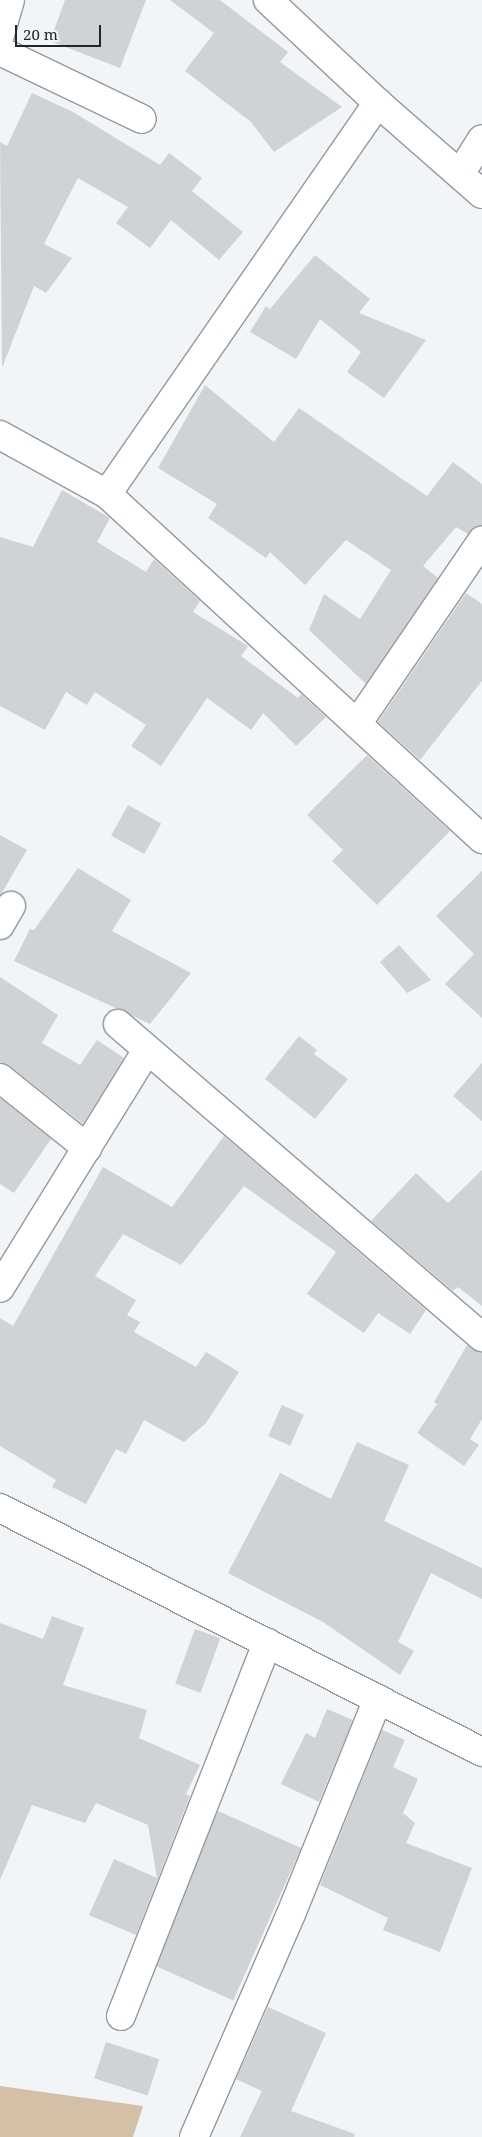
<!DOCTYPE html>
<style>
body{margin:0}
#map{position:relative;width:482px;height:2137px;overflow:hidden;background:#f1f5f8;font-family:"Noto Serif",serif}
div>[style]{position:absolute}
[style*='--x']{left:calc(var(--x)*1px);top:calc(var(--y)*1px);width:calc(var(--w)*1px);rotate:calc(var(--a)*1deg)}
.green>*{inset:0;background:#d3c0a7}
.building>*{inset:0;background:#cfd3d6;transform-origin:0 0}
.roads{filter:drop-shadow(1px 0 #95999c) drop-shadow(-1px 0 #95999c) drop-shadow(0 1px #95999c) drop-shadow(0 -1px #95999c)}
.minor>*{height:28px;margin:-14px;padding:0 14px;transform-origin:14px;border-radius:14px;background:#fff}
.highway>*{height:28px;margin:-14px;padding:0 14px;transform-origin:14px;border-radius:14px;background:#fff}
span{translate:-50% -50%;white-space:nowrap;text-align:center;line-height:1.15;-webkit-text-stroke:4px #f1f5f8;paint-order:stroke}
.scale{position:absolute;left:15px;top:25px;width:86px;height:22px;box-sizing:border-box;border:2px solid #232526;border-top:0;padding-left:6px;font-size:15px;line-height:18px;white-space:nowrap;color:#232526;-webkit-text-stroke:4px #f1f5f8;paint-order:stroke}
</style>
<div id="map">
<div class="green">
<i style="clip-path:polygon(0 2086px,143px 2106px,133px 2137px,0 2137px)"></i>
</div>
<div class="building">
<i style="clip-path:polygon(65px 0,146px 0,120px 68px,50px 41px)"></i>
<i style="clip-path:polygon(170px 0,220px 0,288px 52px,280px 62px,342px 107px,274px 152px,251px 122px,185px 71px,214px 33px)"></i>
<i style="clip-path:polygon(32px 93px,73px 112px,160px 165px,169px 153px,202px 178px,192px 191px,243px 232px,219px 260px,171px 220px,150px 248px,116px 223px,128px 207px,78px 178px,44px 244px,72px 258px,46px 293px,34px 286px,2px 368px,0 142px,7px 146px)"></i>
<i style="clip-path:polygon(315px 255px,370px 299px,359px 313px,426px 340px,384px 398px,347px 372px,361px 352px,320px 319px,296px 359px,250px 332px,266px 306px,270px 309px)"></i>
<i style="clip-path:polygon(205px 385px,274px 442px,299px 408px,427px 496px,453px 462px,482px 484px,482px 526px,468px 534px,456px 527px,423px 566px,438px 578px,366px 684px,309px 630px,324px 594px,360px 619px,391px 570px,346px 540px,305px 585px,270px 552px,266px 558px,208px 518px,217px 504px,158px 468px)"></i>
<i style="clip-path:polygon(62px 490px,110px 518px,97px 542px,146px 572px,154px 559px,200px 601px,193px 612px,248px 646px,241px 656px,298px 698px,301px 694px,326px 717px,296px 746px,263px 713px,251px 730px,207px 698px,161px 766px,131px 746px,146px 725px,95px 692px,87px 705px,66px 692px,45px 730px,0 706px,0 537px,33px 547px)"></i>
<i style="clip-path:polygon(466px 593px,482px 604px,482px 681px,420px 760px,378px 722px)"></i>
<i style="clip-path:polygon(367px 755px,450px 831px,377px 905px,332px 861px,343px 850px,307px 815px)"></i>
<i style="left:128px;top:805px;width:38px;height:35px;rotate:29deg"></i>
<i style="clip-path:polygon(0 835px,27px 850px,0 896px)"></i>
<i style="clip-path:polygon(78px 868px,131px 900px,112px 931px,191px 973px,150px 1024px,14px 961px,30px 929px,34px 930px)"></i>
<i style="clip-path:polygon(482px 871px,482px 1018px,445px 984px,474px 954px,436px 916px)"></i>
<i style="clip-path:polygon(399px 945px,431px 980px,407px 993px,380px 962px)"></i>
<i style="clip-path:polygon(0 977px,58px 1015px,42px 1043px,80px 1065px,97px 1040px,124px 1058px,83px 1124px,10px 1066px,0 1063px)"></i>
<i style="clip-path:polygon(299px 1036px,317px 1050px,314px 1054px,348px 1079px,315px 1119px,265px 1079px)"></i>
<i style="clip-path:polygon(482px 1063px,482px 1121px,453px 1096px)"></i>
<i style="clip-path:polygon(0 1098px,51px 1139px,14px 1193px,0 1184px)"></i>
<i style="clip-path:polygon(224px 1136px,426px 1310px,410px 1334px,378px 1313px,364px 1333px,307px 1294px,336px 1252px,244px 1186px,181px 1265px,123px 1234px,95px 1276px,136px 1300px,127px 1315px,140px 1322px,134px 1332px,196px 1367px,206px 1352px,239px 1372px,206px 1423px,184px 1442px,144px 1420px,126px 1454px,116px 1449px,86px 1504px,52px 1487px,56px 1480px,0 1446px,0 1318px,13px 1326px,103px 1167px,172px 1207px)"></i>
<i style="clip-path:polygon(482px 1170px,482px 1306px,458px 1287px,453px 1291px,371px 1221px,416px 1173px,448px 1203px)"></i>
<i style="clip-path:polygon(467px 1345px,482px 1352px,482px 1419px,470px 1439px,479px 1445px,464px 1466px,417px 1433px,437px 1404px,434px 1402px)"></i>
<i style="left:282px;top:1405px;width:24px;height:34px;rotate:24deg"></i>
<i style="clip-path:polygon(357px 1442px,409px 1465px,384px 1521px,482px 1568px,482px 1599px,431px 1573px,398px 1642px,414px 1651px,400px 1675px,323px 1622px,228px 1573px,280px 1473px,331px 1499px)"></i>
<i style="clip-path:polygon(52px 1616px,84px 1628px,63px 1685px,147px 1710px,139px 1738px,200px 1765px,186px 1794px,190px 1796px,136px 1935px,89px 1915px,114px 1859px,157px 1878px,148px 1825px,96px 1803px,85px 1823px,32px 1805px,0 1880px,0 1623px,43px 1639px)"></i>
<i style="left:195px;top:1629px;width:27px;height:58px;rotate:20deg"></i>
<i style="clip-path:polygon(327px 1709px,353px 1720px,319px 1802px,281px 1784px,306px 1733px,315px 1738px)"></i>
<i style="clip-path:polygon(382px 1730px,405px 1740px,393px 1767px,418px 1779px,403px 1813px,415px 1823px,406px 1843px,472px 1868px,440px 1952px,383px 1930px,388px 1918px,320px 1885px)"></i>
<i style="left:218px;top:1811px;width:91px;height:167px;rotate:24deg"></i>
<i style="clip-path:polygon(268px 2007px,326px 2033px,291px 2111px,355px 2134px,354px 2137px,240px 2137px,262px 2091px,236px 2079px)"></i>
<i style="left:106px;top:2042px;width:56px;height:38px;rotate:18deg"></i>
</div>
<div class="roads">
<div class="minor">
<i style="--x:268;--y:0;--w:151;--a:43.1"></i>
<i style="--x:378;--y:103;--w:138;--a:41.2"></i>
<i style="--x:0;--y:35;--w:36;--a:-74"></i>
<i style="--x:0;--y:51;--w:157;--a:25.6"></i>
<i style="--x:460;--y:174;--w:41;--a:-57.8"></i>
<i style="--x:0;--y:435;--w:122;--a:28.9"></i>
<i style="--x:107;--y:494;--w:510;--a:42.61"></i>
<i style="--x:107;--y:494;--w:476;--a:-55.3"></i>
<i style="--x:357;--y:724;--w:222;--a:-55.7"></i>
<i style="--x:0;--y:925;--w:22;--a:-60"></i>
<i style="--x:118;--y:1024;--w:480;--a:40.7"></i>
<i style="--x:0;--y:1078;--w:112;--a:38.8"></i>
<i style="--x:0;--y:1288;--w:280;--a:-58.3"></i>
<i style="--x:121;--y:2016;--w:401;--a:-68.6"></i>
<i style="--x:194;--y:2137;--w:243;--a:-66.5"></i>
<i style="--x:291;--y:1914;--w:232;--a:-68"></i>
</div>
<div class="highway">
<i style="--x:0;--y:1508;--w:540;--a:26.85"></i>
</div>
</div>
<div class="scale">20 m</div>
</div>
